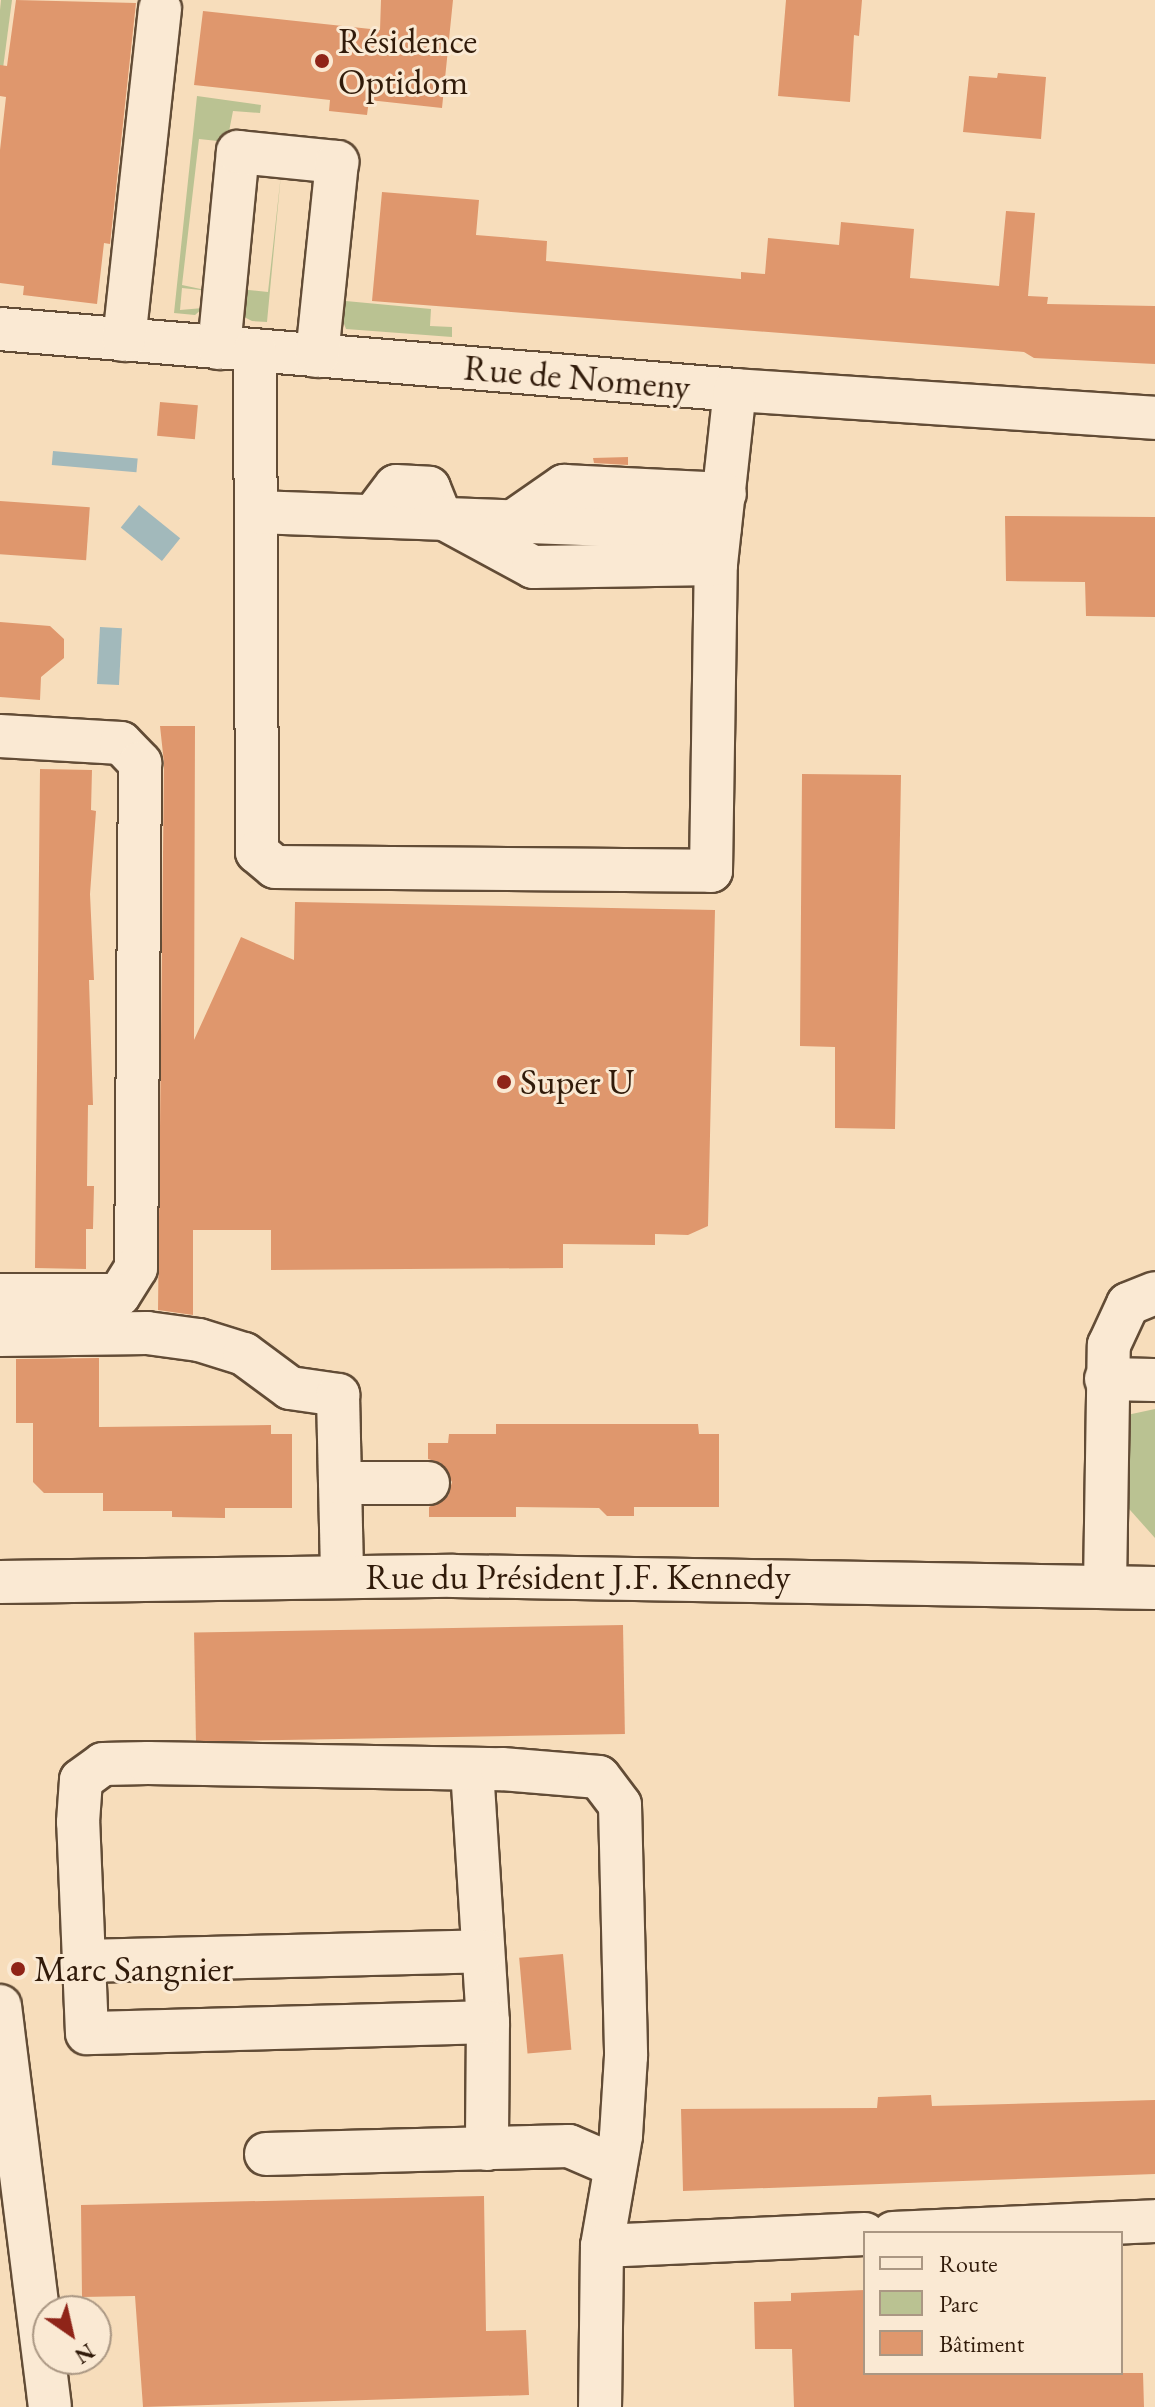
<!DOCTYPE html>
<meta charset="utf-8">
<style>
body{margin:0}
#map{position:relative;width:1155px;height:2407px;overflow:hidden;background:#f7ddbb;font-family:"EB Garamond",serif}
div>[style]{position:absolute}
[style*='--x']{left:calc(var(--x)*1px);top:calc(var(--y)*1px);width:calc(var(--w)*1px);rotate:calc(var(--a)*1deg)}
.green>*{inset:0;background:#bac292}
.water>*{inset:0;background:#a2b9bb;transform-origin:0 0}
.building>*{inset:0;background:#df976d;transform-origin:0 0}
.roads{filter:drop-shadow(2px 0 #624c36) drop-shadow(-2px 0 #624c36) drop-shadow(0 2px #624c36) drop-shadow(0 -2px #624c36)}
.minor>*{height:42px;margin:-21px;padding:0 21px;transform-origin:21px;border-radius:21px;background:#fae9d3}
.dots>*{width:22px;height:22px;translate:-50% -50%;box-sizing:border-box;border:4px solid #fae9d3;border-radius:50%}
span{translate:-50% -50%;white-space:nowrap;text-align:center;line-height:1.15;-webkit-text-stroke:6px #fae9d3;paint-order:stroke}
.poi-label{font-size:36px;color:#311b0a}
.left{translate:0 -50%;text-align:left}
.street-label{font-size:36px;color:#311b0a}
.legend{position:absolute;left:863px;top:2231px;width:260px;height:144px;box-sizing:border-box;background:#fae9d3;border:2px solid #aa9783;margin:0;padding:10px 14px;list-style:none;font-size:24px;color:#311b0a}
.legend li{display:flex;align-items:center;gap:16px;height:40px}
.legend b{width:40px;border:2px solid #aa9783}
.north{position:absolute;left:32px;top:2295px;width:80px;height:80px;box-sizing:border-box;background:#fae9d3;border:2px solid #aa9783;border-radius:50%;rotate:146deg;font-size:22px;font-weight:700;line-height:32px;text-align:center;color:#311b0a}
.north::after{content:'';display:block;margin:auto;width:28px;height:36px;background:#8f2418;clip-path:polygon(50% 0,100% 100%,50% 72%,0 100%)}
</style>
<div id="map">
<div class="green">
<i style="clip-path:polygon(1px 0,12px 0,0 91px,0 10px)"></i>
<i style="clip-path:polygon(197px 96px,261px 105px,260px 113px,233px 111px,227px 142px,199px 139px,182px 285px,210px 291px,182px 288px,180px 310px,203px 308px,195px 315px,174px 313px)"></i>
<i style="clip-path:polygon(281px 174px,267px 322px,252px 321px,242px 316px,239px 289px,268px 292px)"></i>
<i style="clip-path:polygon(335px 300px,431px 309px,430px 326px,452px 327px,452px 337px,346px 329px)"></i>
<i style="clip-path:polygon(1155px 1409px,1155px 1538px,1122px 1501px,1127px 1415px)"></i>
</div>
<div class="water">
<i style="left:53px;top:451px;width:85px;height:14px;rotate:5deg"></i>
<i style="left:139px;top:505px;width:53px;height:29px;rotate:39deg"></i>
<i style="left:100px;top:627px;width:22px;height:57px;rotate:3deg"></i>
</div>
<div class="building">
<i style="clip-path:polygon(16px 0,136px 3px,110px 244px,104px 243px,97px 304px,23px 295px,24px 286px,0 283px,0 150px,6px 97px,0 96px,0 65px,7px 66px)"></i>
<i style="clip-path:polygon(381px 0,453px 0,442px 108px,369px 100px,367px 115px,329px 111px,330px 100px,194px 85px,203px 11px,380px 30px)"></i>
<i style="clip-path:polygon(786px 0,862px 0,859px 36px,854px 35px,850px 102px,778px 96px)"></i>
<i style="clip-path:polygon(998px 73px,1046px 77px,1041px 139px,963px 132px,969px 76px,997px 78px)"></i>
<i style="clip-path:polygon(382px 192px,479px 200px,476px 235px,547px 241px,546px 261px,741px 279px,741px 272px,765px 274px,768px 238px,839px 245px,841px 222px,914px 229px,910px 278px,999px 286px,1006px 211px,1035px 213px,1028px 296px,1048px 297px,1047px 304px,1155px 306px,1155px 364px,1034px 358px,1024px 352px,372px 301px)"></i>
<i style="left:160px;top:402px;width:38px;height:34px;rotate:5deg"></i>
<i style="clip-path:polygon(628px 457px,628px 465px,594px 463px,593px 458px)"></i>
<i style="left:0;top:501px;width:90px;height:53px;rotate:4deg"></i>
<i style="clip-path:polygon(1005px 516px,1155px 517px,1155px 617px,1086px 616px,1085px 582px,1006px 581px)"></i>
<i style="clip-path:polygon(0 622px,50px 626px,64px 639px,64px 658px,41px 677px,40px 700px,0 697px)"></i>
<i style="clip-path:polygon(160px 726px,195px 726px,194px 1040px,241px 937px,294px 960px,295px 902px,715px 910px,708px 1226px,688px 1235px,655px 1234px,655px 1245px,563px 1244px,563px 1268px,271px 1270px,271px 1230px,193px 1230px,193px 1315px,158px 1310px,164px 763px)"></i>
<i style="clip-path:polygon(40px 769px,92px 770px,91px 810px,96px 811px,90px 894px,94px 980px,89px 980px,93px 1105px,88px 1105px,87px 1186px,94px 1186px,93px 1229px,86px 1229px,86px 1269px,35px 1268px)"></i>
<i style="clip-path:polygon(802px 774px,901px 775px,895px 1129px,835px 1128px,835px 1047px,800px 1046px)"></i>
<i style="clip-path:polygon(99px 1358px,99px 1427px,271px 1425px,271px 1434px,292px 1434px,292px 1508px,225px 1508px,225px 1518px,172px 1517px,172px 1511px,103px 1511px,103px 1493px,44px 1493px,33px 1482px,33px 1423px,16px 1423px,16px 1359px)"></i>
<i style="clip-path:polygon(496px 1424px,698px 1424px,699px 1434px,719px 1434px,719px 1507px,634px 1507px,634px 1516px,607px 1516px,599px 1508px,516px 1507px,516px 1517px,429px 1517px,429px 1507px,448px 1496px,452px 1482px,441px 1463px,428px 1459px,428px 1443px,448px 1443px,449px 1434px,496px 1434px)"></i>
<i style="left:623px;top:1625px;width:109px;height:429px;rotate:89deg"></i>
<i style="left:563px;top:1954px;width:96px;height:44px;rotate:85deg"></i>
<i style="clip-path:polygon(931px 2095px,932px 2106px,1155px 2100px,1155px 2174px,683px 2191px,681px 2109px,877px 2108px,878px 2097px)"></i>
<i style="clip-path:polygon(484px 2196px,486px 2331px,526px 2330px,529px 2395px,143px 2407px,135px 2296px,82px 2297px,81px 2205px)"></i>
<i style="clip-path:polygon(865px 2290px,865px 2373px,1143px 2373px,1144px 2407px,794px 2407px,792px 2349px,755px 2349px,754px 2302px,791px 2301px,791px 2293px)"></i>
</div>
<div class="roads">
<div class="minor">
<i style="--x:0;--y:329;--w:738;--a:4.74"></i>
<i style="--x:735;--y:390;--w:421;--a:3.8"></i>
<i style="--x:124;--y:340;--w:333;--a:-83.8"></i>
<i style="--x:219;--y:348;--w:197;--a:-84.5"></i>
<i style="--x:238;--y:152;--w:100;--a:5.8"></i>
<i style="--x:337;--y:162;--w:195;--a:95.9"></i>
<i style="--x:255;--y:350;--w:502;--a:89.77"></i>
<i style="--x:257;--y:852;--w:23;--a:40"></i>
<i style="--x:275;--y:867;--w:436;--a:0.5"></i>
<i style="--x:711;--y:871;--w:307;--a:-89.1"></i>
<i style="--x:716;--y:564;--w:175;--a:-83.8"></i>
<i style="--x:256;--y:512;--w:464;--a:2.1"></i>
<i style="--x:374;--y:515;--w:36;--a:-53"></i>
<i style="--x:396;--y:486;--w:33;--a:3"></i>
<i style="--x:429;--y:488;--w:31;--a:68"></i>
<i style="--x:441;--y:517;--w:105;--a:28.5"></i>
<i style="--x:533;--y:567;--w:183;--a:-0.9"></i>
<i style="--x:515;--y:520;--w:60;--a:-34.8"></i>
<i style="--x:564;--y:486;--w:161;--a:2.8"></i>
<i style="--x:0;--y:736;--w:121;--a:3.3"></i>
<i style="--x:121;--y:743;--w:28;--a:46"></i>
<i style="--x:140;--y:763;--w:505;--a:90.45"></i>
<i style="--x:136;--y:1268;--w:32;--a:122"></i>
<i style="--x:119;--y:1295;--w:119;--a:180"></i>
<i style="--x:0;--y:1335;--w:147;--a:-0.8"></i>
<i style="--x:147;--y:1333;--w:52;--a:7.7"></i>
<i style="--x:199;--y:1340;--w:47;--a:17.3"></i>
<i style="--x:244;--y:1354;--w:57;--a:36.5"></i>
<i style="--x:290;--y:1388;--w:49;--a:8.3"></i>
<i style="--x:338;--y:1395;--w:181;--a:88.7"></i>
<i style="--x:1106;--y:1379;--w:49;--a:1.2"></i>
<i style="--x:340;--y:1483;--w:88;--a:0"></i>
<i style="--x:0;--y:1582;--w:453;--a:-0.8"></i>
<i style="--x:453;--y:1576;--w:702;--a:0.98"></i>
<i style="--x:1105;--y:1587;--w:242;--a:-89.1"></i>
<i style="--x:1109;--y:1345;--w:45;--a:-65.1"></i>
<i style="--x:1128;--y:1304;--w:29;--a:-22"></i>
<i style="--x:472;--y:1769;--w:254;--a:86.4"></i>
<i style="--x:488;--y:2022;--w:127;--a:90.5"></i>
<i style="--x:84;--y:1961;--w:399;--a:-1.4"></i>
<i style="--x:0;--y:2006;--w:404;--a:82.9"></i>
<i style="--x:488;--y:2022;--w:401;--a:178.4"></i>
<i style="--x:87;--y:2033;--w:211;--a:-92.4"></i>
<i style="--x:78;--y:1822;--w:42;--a:-85.9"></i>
<i style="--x:81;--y:1780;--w:27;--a:-36"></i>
<i style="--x:103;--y:1764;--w:45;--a:-1.3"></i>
<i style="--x:148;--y:1763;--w:354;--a:1"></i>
<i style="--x:502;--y:1769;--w:97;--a:4.7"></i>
<i style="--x:599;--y:1777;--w:35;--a:53"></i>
<i style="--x:620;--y:1805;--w:251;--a:88.6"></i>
<i style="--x:626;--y:2056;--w:80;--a:93.6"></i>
<i style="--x:621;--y:2136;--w:112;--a:99.8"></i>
<i style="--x:602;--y:2246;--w:161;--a:90.7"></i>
<i style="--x:266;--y:2154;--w:303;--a:-1.5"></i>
<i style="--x:569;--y:2146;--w:48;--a:23.4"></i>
<i style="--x:893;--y:2233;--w:262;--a:-2.6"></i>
<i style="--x:602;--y:2246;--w:263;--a:-2.6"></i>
</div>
</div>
<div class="dots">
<i style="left:322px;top:61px;background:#8f2418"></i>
<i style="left:504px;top:1082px;background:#8f2418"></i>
<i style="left:18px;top:1969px;background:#8f2418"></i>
</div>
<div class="poi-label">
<span class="left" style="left:338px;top:61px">Résidence<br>Optidom</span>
<span class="left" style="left:520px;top:1082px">Super U</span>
<span class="left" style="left:34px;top:1969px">Marc Sangnier</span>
</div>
<div class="street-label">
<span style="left:577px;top:377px;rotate:5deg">Rue de Nomeny</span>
<span style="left:578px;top:1577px">Rue du Président J.F. Kennedy</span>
</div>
<ul class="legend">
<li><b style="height:10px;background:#fae9d3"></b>Route</li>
<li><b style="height:22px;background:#bac292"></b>Parc</li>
<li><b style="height:22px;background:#df976d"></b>Bâtiment</li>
</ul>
<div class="north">N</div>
</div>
